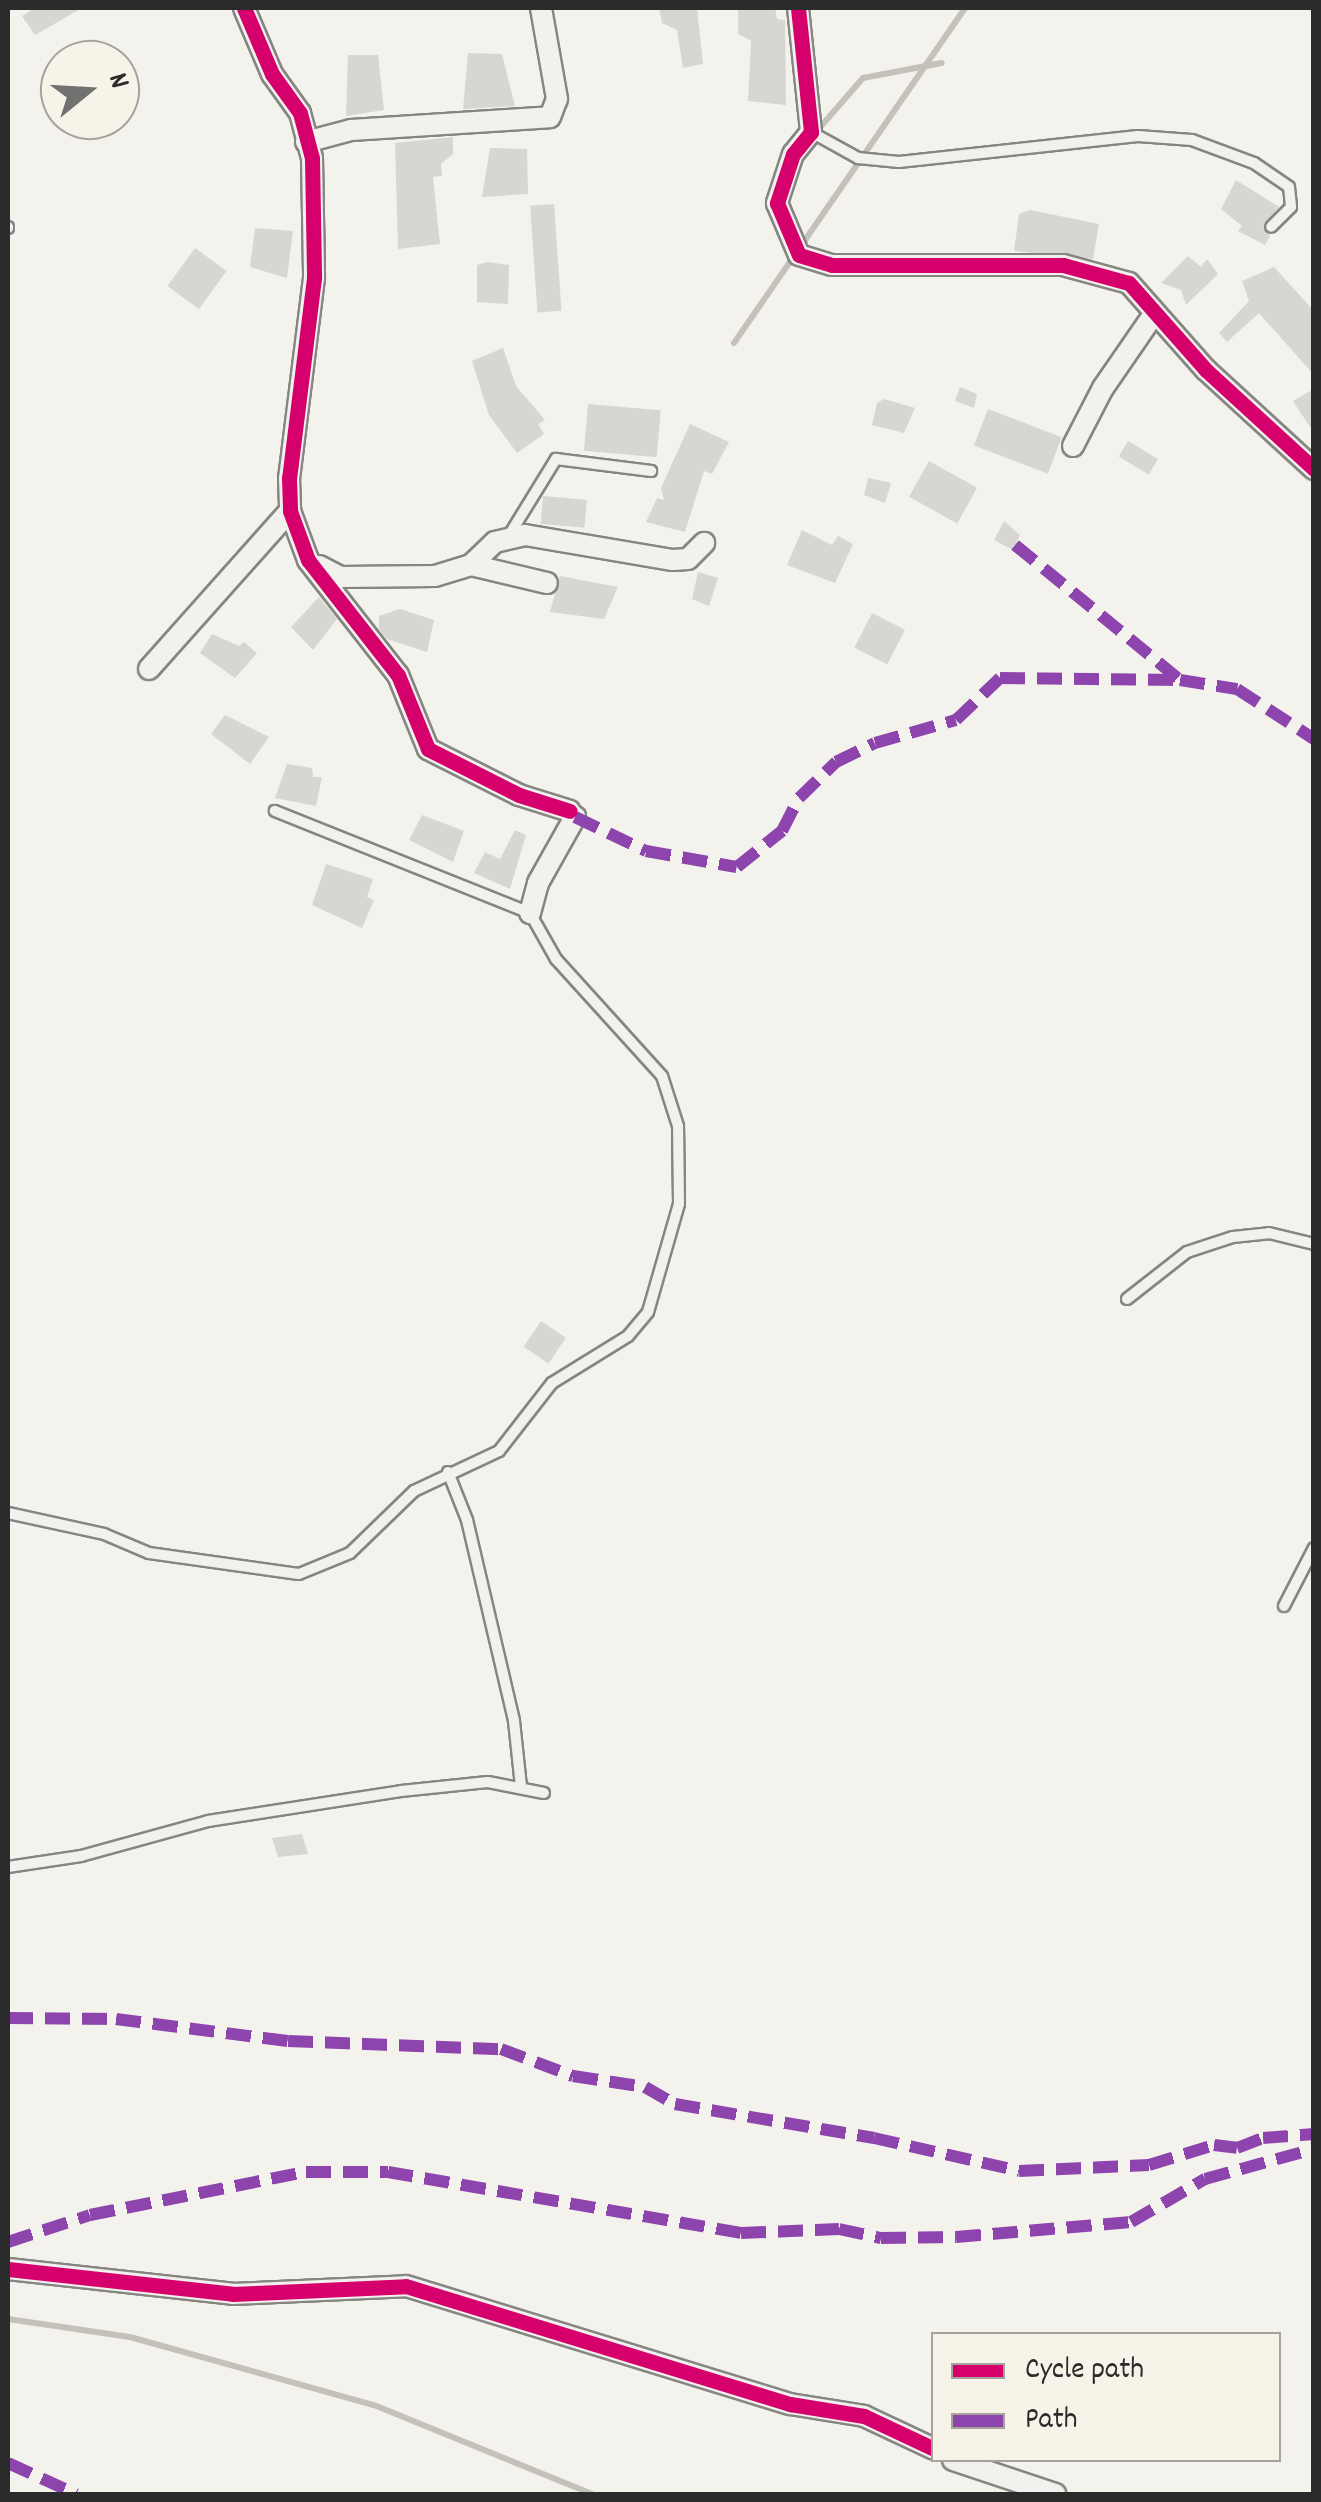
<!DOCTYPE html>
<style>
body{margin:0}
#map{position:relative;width:1321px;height:2502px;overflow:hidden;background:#f4f2ec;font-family:Dekko,sans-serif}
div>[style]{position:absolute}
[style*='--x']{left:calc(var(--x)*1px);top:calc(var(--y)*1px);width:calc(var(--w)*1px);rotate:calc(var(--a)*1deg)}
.stream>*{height:6px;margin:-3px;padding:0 3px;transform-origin:3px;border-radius:3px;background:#c4c1ba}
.building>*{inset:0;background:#d7d6d2;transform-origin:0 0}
.roads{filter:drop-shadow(2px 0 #858582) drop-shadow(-2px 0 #858582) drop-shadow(0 2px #858582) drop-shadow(0 -2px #858582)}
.service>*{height:10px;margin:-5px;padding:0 5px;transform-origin:5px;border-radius:5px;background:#f2f1ed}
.minor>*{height:20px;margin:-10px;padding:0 10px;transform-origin:10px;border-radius:10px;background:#f2f1ed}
.quiet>*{height:12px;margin-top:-6px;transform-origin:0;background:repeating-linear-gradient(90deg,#8e44ad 0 25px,transparent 0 37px)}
.cycleway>*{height:15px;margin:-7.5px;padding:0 7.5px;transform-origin:7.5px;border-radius:7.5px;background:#d6006c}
span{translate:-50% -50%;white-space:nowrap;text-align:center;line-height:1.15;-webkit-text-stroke:10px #f7f3e8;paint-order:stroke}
.frame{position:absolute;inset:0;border:10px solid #2b2b2b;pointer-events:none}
.legend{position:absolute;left:931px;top:2332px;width:350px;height:130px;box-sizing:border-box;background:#f7f3e8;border:2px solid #a5a39c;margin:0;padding:12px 18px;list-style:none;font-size:30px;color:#2b2b2b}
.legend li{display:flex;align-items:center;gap:20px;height:50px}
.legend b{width:50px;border:2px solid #a5a39c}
.north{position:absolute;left:40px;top:40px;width:100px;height:100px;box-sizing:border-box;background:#f7f3e8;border:2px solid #a5a39c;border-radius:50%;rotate:72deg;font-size:28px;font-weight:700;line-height:40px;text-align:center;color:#2b2b2b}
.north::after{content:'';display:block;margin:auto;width:35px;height:45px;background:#71716f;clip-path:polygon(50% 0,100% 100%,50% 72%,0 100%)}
</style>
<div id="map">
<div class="stream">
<i style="--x:822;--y:125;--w:62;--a:-48.9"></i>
<i style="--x:863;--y:78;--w:80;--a:-10.8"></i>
<i style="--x:734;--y:343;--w:407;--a:-55.4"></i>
<i style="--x:8;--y:2319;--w:123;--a:8.4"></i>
<i style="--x:130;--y:2337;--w:253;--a:15.6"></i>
<i style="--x:374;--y:2405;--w:235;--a:22.2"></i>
</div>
<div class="building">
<i style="clip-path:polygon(35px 8px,82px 8px,35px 35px,22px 16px)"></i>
<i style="clip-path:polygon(659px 8px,697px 8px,703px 64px,683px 68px,677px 30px,662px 23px)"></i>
<i style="clip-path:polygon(738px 8px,775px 8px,777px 19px,785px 20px,786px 105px,748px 101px,751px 41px,738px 34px)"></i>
<i style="clip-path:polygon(468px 53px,502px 54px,515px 106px,463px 109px)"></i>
<i style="clip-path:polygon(348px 55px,378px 55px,384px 110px,346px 116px)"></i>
<i style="clip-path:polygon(453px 137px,453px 154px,441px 164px,442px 176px,433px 177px,440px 244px,398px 249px,395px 143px)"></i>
<i style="clip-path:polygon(490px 148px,527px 149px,528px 194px,482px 197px)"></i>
<i style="clip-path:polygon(1236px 180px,1279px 207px,1263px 224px,1270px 236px,1265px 245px,1238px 231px,1242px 226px,1221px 209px)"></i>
<i style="left:554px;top:204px;width:107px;height:24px;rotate:86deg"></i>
<i style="clip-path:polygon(1030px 210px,1099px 224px,1093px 259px,1014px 251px,1019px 214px)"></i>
<i style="clip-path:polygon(255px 228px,293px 231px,287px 278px,250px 267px)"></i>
<i style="left:195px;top:248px;width:39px;height:47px;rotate:36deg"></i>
<i style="clip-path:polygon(1188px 256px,1201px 267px,1207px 259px,1218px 274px,1186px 305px,1181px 290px,1161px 283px)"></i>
<i style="clip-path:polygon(487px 262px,509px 265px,508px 304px,477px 302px,477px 265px)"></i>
<i style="clip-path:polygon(1274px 267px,1314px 311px,1314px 375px,1259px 313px,1227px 342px,1219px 333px,1249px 301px,1242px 281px)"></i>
<i style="clip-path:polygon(503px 348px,516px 386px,545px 420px,538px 424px,544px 434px,517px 453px,489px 415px,472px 361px)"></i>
<i style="clip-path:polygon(960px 387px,977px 394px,974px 408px,955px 401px)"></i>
<i style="clip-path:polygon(1314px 389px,1314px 433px,1293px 401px)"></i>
<i style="clip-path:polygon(884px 399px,915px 408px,904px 433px,872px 425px,877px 403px)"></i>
<i style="left:588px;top:404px;width:73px;height:47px;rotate:5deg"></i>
<i style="left:988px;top:409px;width:79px;height:39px;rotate:21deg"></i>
<i style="clip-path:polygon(690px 424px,729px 442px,712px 474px,704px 471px,685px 532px,646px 522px,657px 498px,664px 500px,661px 488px)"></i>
<i style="left:1128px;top:441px;width:35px;height:18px;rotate:31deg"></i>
<i style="left:929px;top:461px;width:55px;height:41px;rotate:29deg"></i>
<i style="clip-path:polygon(868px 478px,891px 483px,885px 503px,864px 495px)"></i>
<i style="left:543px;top:496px;width:44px;height:28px;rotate:5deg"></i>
<i style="clip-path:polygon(1004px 521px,1020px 535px,1013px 550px,994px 540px)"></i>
<i style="clip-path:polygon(802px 530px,832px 545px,838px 536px,853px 544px,835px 583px,787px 565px)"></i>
<i style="clip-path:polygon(698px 572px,718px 578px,709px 606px,692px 599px)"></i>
<i style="clip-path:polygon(560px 576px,618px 587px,604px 619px,550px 612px)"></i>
<i style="clip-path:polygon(319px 597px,337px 619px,313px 650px,291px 627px)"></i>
<i style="clip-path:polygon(400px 609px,434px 620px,427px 652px,387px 639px,379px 629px,379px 616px)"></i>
<i style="left:872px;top:613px;width:37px;height:39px;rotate:27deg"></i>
<i style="clip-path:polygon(212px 634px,239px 646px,244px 642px,257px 653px,235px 678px,200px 653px)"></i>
<i style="clip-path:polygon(225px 715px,269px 737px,250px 764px,211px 734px)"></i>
<i style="clip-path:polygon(287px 764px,312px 768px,313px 777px,322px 777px,316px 806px,275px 798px)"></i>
<i style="clip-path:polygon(422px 815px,464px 831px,453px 862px,409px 840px)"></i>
<i style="clip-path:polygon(515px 830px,526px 835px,510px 889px,474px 873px,485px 852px,500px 859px)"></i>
<i style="clip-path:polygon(326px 864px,373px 879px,367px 897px,374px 900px,362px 928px,312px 905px)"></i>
<i style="left:541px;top:1321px;width:30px;height:31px;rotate:34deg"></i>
<i style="clip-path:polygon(302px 1834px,308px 1854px,278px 1857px,272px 1838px)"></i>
</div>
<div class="roads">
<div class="service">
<i style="--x:811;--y:132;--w:54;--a:29"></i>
<i style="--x:858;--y:158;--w:41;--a:5.6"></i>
<i style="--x:899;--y:162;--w:240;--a:-6.2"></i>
<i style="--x:1138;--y:136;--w:54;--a:4.2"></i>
<i style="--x:1192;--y:140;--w:66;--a:20.4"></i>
<i style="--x:1254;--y:163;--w:42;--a:34.4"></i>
<i style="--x:1289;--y:187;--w:20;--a:84"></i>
<i style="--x:1291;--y:207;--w:28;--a:135"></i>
<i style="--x:8;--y:227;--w:1;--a:90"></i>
<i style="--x:508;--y:537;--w:92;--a:-58.4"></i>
<i style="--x:556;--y:459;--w:96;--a:7.2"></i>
<i style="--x:1127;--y:1299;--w:76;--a:-38.1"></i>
<i style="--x:1187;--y:1252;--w:48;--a:-18.1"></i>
<i style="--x:1233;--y:1237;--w:36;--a:-6"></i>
<i style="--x:1269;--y:1233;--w:46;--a:13.7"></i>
<i style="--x:448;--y:1472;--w:52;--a:68.4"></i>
<i style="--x:467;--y:1520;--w:206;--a:76.8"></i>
<i style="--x:514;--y:1721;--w:66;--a:83.9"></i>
<i style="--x:8;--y:1513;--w:98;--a:12.3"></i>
<i style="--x:104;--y:1534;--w:49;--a:22.9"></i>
<i style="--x:149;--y:1553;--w:151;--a:8"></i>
<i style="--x:299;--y:1574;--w:55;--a:-22.4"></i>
<i style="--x:350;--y:1553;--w:89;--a:-44.1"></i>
<i style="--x:414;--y:1491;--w:94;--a:-25.2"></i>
<i style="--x:499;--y:1451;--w:86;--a:-52.1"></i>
<i style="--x:552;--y:1383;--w:89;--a:-31.7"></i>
<i style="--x:628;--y:1336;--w:31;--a:-50"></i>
<i style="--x:648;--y:1312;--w:112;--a:-74"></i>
<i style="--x:679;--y:1204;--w:78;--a:-90.7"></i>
<i style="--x:678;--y:1126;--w:52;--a:-107.7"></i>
<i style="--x:662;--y:1076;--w:158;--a:-132.2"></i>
<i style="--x:556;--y:959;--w:53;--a:-119.5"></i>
<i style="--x:530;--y:913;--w:275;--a:-158.2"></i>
<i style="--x:1284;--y:1606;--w:65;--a:-62.7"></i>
<i style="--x:8;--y:1867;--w:74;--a:-8.6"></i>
<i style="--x:81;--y:1856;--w:132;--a:-15.4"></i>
<i style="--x:208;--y:1821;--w:195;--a:-8.8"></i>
<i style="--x:401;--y:1791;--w:87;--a:-5.9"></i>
<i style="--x:488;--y:1782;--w:57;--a:11.1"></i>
</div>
<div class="minor">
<i style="--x:244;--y:8;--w:72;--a:67"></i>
<i style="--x:272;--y:74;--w:48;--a:54.3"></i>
<i style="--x:300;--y:113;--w:47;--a:75.1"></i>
<i style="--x:312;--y:158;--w:120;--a:89"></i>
<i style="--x:314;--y:278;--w:202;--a:97.1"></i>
<i style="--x:289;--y:478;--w:33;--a:88"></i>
<i style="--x:290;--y:511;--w:52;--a:69.8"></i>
<i style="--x:308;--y:560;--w:146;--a:52"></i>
<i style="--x:398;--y:675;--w:80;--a:67.9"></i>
<i style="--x:428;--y:749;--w:102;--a:26.8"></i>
<i style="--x:519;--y:795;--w:53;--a:17.4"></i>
<i style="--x:798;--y:8;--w:125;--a:84"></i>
<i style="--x:811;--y:132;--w:28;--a:129"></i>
<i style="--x:793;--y:154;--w:52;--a:108.1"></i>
<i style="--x:777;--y:203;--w:56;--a:67.1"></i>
<i style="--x:799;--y:255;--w:34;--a:17"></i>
<i style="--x:832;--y:265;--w:231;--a:0"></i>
<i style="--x:1063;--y:265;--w:68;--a:15.3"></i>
<i style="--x:1129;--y:283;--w:116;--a:48.5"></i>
<i style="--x:1206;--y:370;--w:147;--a:42.5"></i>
<i style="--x:306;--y:142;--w:47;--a:-14.9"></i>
<i style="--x:351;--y:130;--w:199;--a:-3.7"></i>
<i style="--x:550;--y:117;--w:19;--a:-69"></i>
<i style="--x:557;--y:99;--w:92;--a:-100"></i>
<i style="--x:1073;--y:446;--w:65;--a:-62.7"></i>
<i style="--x:1103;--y:388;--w:90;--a:-55.4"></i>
<i style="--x:471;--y:565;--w:78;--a:13.3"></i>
<i style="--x:319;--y:566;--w:25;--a:27"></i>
<i style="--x:341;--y:577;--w:94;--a:-0.6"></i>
<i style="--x:435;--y:576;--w:38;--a:-17"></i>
<i style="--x:471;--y:565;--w:33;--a:-44"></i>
<i style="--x:495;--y:542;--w:31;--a:-13"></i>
<i style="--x:525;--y:535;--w:150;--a:9.6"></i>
<i style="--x:673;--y:560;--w:15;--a:-4"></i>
<i style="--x:688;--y:559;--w:23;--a:-45"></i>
<i style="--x:149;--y:669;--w:212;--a:-48.3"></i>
<i style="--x:530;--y:913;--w:31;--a:-75"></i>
<i style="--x:538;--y:883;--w:76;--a:-60.7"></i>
<i style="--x:8;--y:2269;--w:226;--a:6.3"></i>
<i style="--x:233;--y:2294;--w:173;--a:-2.6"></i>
<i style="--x:406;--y:2286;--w:402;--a:17.1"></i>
<i style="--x:790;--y:2404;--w:75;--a:9.2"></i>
<i style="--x:864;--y:2416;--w:77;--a:25.2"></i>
<i style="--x:953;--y:2460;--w:108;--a:18.4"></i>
</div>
</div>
<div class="quiet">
<i style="--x:1015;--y:545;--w:213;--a:39.3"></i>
<i style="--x:575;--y:817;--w:79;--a:25.6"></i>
<i style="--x:646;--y:851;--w:92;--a:10"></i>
<i style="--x:737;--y:867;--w:58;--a:-38.7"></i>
<i style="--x:782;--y:831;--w:37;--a:-63"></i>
<i style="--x:799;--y:798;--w:52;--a:-44.2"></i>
<i style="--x:836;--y:762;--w:43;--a:-26"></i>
<i style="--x:875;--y:743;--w:84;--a:-15.9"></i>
<i style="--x:956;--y:720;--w:61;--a:-43.7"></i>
<i style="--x:1000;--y:678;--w:180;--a:0.6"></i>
<i style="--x:1180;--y:680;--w:58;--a:9"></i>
<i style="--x:1237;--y:689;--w:92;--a:33"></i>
<i style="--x:8;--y:2018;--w:108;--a:0.5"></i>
<i style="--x:116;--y:2019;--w:173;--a:7.3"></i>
<i style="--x:288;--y:2041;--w:213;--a:2.2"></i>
<i style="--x:501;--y:2049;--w:77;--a:20.6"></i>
<i style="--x:573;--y:2076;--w:73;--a:8.7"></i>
<i style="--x:645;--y:2087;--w:34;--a:30"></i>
<i style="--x:675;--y:2104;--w:202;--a:9.7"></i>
<i style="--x:874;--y:2138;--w:149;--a:12.8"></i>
<i style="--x:1019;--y:2171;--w:130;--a:-2.6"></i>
<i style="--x:1149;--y:2165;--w:68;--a:-17.1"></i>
<i style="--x:1214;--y:2145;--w:23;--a:7"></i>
<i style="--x:1237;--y:2148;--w:28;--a:-21"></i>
<i style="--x:1263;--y:2138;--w:51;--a:-4.5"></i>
<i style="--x:8;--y:2242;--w:86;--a:-18.2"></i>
<i style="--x:90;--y:2215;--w:220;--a:-11.3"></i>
<i style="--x:306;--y:2172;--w:82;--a:0"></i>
<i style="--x:388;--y:2172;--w:358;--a:9.8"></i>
<i style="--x:741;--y:2233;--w:98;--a:-2.3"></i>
<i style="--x:839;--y:2229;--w:43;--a:12.1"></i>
<i style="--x:881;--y:2238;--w:75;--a:-0.8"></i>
<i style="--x:956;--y:2237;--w:176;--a:-4.9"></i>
<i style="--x:1131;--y:2222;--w:86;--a:-30.2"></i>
<i style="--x:1205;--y:2179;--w:113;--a:-15.4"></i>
<i style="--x:8;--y:2463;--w:75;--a:24.5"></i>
</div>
<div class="cycleway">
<i style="--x:244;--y:8;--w:72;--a:67"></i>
<i style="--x:272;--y:74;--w:48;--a:54.3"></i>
<i style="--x:300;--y:113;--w:47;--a:75.1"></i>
<i style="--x:312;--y:158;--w:120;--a:89"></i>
<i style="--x:314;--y:278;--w:202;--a:97.1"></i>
<i style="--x:289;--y:478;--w:33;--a:88"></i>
<i style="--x:290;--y:511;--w:52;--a:69.8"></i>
<i style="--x:308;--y:560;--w:146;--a:52"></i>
<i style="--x:398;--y:675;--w:80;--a:67.9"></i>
<i style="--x:428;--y:749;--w:102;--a:26.8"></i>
<i style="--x:519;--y:795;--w:53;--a:17.4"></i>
<i style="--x:798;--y:8;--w:125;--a:84"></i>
<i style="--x:811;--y:132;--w:28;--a:129"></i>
<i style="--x:793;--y:154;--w:52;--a:108.1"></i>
<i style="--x:777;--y:203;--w:56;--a:67.1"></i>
<i style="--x:799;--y:255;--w:34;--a:17"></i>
<i style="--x:832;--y:265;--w:231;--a:0"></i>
<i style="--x:1063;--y:265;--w:68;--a:15.3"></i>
<i style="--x:1129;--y:283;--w:116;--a:48.5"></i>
<i style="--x:1206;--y:370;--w:147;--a:42.5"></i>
<i style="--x:8;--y:2269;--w:226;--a:6.3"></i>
<i style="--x:233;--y:2294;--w:173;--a:-2.6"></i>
<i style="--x:406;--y:2286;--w:402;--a:17.1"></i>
<i style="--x:790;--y:2404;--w:75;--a:9.2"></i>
<i style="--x:864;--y:2416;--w:77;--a:25.2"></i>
</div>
<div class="frame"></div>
<ul class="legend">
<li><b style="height:12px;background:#d6006c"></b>Cycle path</li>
<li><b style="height:12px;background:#8e44ad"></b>Path</li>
</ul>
<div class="north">N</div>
</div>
